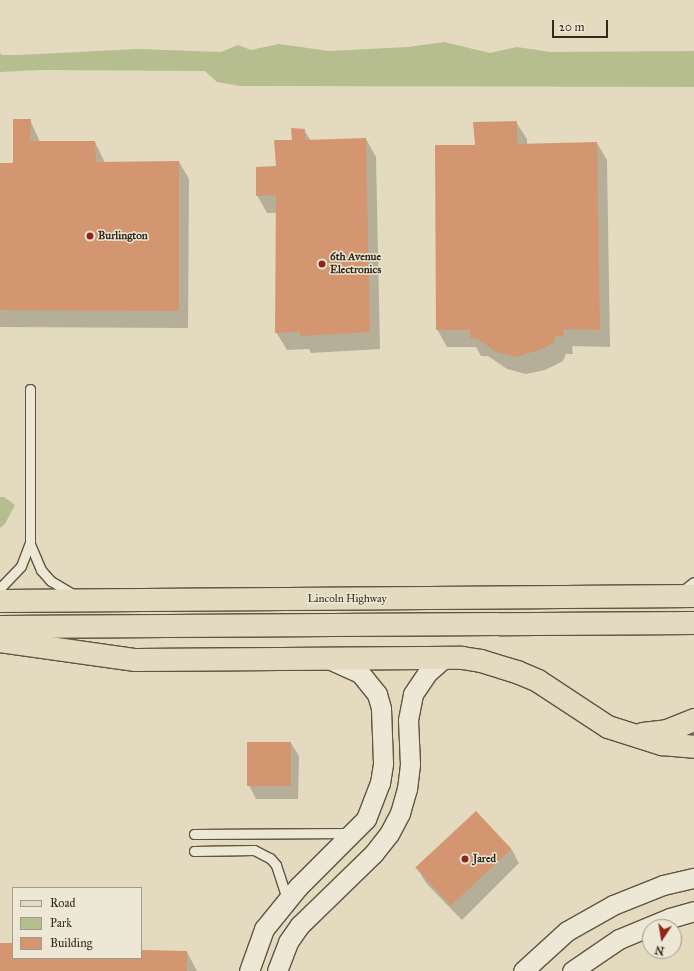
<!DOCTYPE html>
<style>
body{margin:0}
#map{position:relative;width:694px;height:971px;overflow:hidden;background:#e3dabf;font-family:"IM FELL Great Primer",serif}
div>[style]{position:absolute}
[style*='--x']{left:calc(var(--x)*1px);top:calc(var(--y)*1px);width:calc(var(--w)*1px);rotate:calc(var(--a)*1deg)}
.green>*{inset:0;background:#b6be90}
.shadow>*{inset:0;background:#0003}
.building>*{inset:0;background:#d39671;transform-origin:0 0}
.roads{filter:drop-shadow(1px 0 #605444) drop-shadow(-1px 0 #605444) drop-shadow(0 1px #605444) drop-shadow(0 -1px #605444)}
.lane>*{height:9px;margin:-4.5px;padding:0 4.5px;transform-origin:4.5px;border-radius:4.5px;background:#ede7d5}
.street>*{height:19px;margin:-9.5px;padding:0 9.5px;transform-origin:9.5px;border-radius:9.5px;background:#ede7d5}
.primary>*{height:22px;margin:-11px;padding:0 11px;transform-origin:11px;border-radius:11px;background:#e3dabf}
.dots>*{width:11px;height:11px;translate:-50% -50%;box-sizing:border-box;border:2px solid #ede7d5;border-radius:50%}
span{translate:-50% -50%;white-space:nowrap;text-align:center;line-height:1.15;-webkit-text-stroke:3px #ede7d5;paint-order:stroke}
.poi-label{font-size:11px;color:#34271b;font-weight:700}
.left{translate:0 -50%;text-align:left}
.street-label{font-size:11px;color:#34271b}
.legend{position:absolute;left:12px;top:887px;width:130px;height:72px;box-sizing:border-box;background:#ede7d5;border:1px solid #a39a8b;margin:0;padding:5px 7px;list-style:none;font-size:12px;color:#34271b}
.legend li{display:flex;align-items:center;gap:8px;height:20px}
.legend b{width:20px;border:1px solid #a39a8b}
.north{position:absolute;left:642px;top:919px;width:40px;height:40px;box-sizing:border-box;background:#ede7d5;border:1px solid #a39a8b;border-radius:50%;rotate:192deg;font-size:11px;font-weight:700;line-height:16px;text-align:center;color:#34271b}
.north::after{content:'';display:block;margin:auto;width:14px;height:18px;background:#8f2418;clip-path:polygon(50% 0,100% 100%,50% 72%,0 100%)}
.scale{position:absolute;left:552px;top:20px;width:56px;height:18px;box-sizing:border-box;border:2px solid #34271b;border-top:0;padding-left:5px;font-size:12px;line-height:14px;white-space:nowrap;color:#34271b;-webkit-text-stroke:3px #ede7d5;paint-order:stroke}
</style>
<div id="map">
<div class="green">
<i style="clip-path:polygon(444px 42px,490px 53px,517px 47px,550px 52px,694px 51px,694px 87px,240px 86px,217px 82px,205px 71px,40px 70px,0 72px,0 53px,2px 55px,20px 55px,138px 49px,221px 52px,238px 45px,251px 50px,279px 44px,329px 51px,408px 47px)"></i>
<i style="clip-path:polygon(0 497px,4px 497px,15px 505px,5px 524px,0 528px)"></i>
</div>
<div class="shadow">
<i style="clip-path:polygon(30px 120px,40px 142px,95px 142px,105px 163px,179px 162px,189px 179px,188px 328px,0 327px,0 164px,14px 164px)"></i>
<i style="clip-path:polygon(516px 122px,527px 139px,527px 144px,597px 143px,607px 160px,610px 347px,572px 346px,573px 354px,566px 354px,563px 361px,545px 370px,526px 374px,507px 369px,488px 356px,481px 356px,476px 347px,447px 347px,437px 329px,476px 146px)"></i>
<i style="clip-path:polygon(304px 130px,311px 141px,366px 139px,376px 157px,380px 349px,311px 353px,309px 349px,287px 350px,276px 332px,277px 213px,267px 213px,257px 195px,293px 141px)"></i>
<i style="clip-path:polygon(291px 743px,299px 756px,298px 799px,256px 799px,249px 785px)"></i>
<i style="clip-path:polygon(476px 813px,512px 850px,519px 863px,462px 920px,426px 883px,418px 869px)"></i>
<i style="clip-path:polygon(0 944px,13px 944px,13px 958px,141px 958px,141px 950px,187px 952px,197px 971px,0 971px)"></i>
</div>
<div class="building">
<i style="clip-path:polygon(13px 119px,31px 119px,30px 141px,95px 141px,96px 162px,179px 161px,179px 311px,0 310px,0 163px,13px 163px)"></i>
<i style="clip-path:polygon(517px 121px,517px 144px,597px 142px,600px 330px,563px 329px,564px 337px,556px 336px,553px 343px,545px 348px,516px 357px,496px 352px,477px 338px,470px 338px,470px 330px,436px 330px,435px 145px,475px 145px,473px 122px)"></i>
<i style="clip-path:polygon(291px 128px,305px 129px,305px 140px,366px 138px,370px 332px,300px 336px,300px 332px,275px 333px,276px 195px,256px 196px,256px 167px,276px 166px,274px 140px,292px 140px)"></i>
<i style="left:247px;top:742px;width:44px;height:44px"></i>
<i style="left:476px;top:811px;width:52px;height:83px;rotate:47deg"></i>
<i style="clip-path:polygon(0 943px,13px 943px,13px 958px,141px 958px,141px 950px,187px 951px,187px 971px,0 971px)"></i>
</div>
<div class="roads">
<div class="lane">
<i style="--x:30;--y:544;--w:28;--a:67"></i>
<i style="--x:41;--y:570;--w:15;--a:48"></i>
<i style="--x:51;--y:581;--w:26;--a:31"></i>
<i style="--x:0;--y:588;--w:30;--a:-46"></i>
<i style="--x:21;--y:566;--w:25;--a:-69"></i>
<i style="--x:30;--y:543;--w:154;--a:-90"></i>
<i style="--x:681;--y:592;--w:16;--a:-38"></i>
<i style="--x:194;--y:834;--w:156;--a:-0.4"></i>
<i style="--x:194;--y:851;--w:60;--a:-1"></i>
<i style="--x:254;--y:850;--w:18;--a:27"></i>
<i style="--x:270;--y:858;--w:9;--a:49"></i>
<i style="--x:276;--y:865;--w:36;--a:72"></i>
</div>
<div class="street">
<i style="--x:249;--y:971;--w:45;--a:-70.3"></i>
<i style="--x:264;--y:929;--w:54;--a:-51"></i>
<i style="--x:298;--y:887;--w:96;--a:-45"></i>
<i style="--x:366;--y:819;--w:39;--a:-69"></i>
<i style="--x:380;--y:783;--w:20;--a:-81"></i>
<i style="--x:383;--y:763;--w:55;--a:-92.1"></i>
<i style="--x:381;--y:708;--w:15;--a:-106"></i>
<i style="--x:377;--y:694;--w:27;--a:-129"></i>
<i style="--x:360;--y:673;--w:34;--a:-156"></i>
<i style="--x:277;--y:971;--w:31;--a:-69"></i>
<i style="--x:288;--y:942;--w:21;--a:-55"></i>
<i style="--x:300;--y:925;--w:103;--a:-44.2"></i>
<i style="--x:374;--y:853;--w:24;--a:-52"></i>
<i style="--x:389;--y:834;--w:24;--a:-62"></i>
<i style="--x:400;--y:813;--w:25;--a:-74"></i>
<i style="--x:407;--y:789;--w:25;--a:-83"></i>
<i style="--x:410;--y:764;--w:44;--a:-92.6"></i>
<i style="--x:408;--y:720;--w:26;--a:-79"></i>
<i style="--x:413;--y:694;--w:27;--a:-56"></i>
<i style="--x:428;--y:672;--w:20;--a:-41"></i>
<i style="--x:523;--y:971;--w:59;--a:-42.3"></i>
<i style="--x:567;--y:931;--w:53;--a:-29.5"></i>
<i style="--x:613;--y:905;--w:54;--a:-21.8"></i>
<i style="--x:663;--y:885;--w:32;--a:-13"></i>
<i style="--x:572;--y:971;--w:57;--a:-34.2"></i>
<i style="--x:619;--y:939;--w:55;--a:-22.4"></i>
<i style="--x:670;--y:918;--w:25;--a:-16"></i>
</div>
<div class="primary">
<i style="--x:0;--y:601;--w:694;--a:-0.41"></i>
<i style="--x:0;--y:627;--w:694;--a:-0.33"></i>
<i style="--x:0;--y:641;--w:137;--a:8"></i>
<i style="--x:136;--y:660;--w:326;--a:-0.4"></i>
<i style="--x:462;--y:658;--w:19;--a:9"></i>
<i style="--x:481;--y:661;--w:38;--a:17"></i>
<i style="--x:517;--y:672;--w:23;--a:23"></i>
<i style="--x:538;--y:681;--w:84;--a:33.3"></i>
<i style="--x:608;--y:727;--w:57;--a:17.5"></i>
<i style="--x:662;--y:744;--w:32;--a:5"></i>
<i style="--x:643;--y:734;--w:24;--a:-7"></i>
<i style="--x:667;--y:731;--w:29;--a:-22"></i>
</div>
</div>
<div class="dots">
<i style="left:90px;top:236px;background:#8f2418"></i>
<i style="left:322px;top:264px;background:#8f2418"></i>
<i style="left:465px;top:859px;background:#8f2418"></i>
</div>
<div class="poi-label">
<span class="left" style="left:98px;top:236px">Burlington</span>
<span class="left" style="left:330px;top:264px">6th Avenue<br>Electronics</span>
<span class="left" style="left:473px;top:859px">Jared</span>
</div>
<div class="street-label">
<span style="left:347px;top:599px">Lincoln Highway</span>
</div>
<ul class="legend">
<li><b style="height:5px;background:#e3dabf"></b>Road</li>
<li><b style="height:11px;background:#b6be90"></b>Park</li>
<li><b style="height:11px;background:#d39671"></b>Building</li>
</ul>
<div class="north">N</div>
<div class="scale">20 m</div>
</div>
